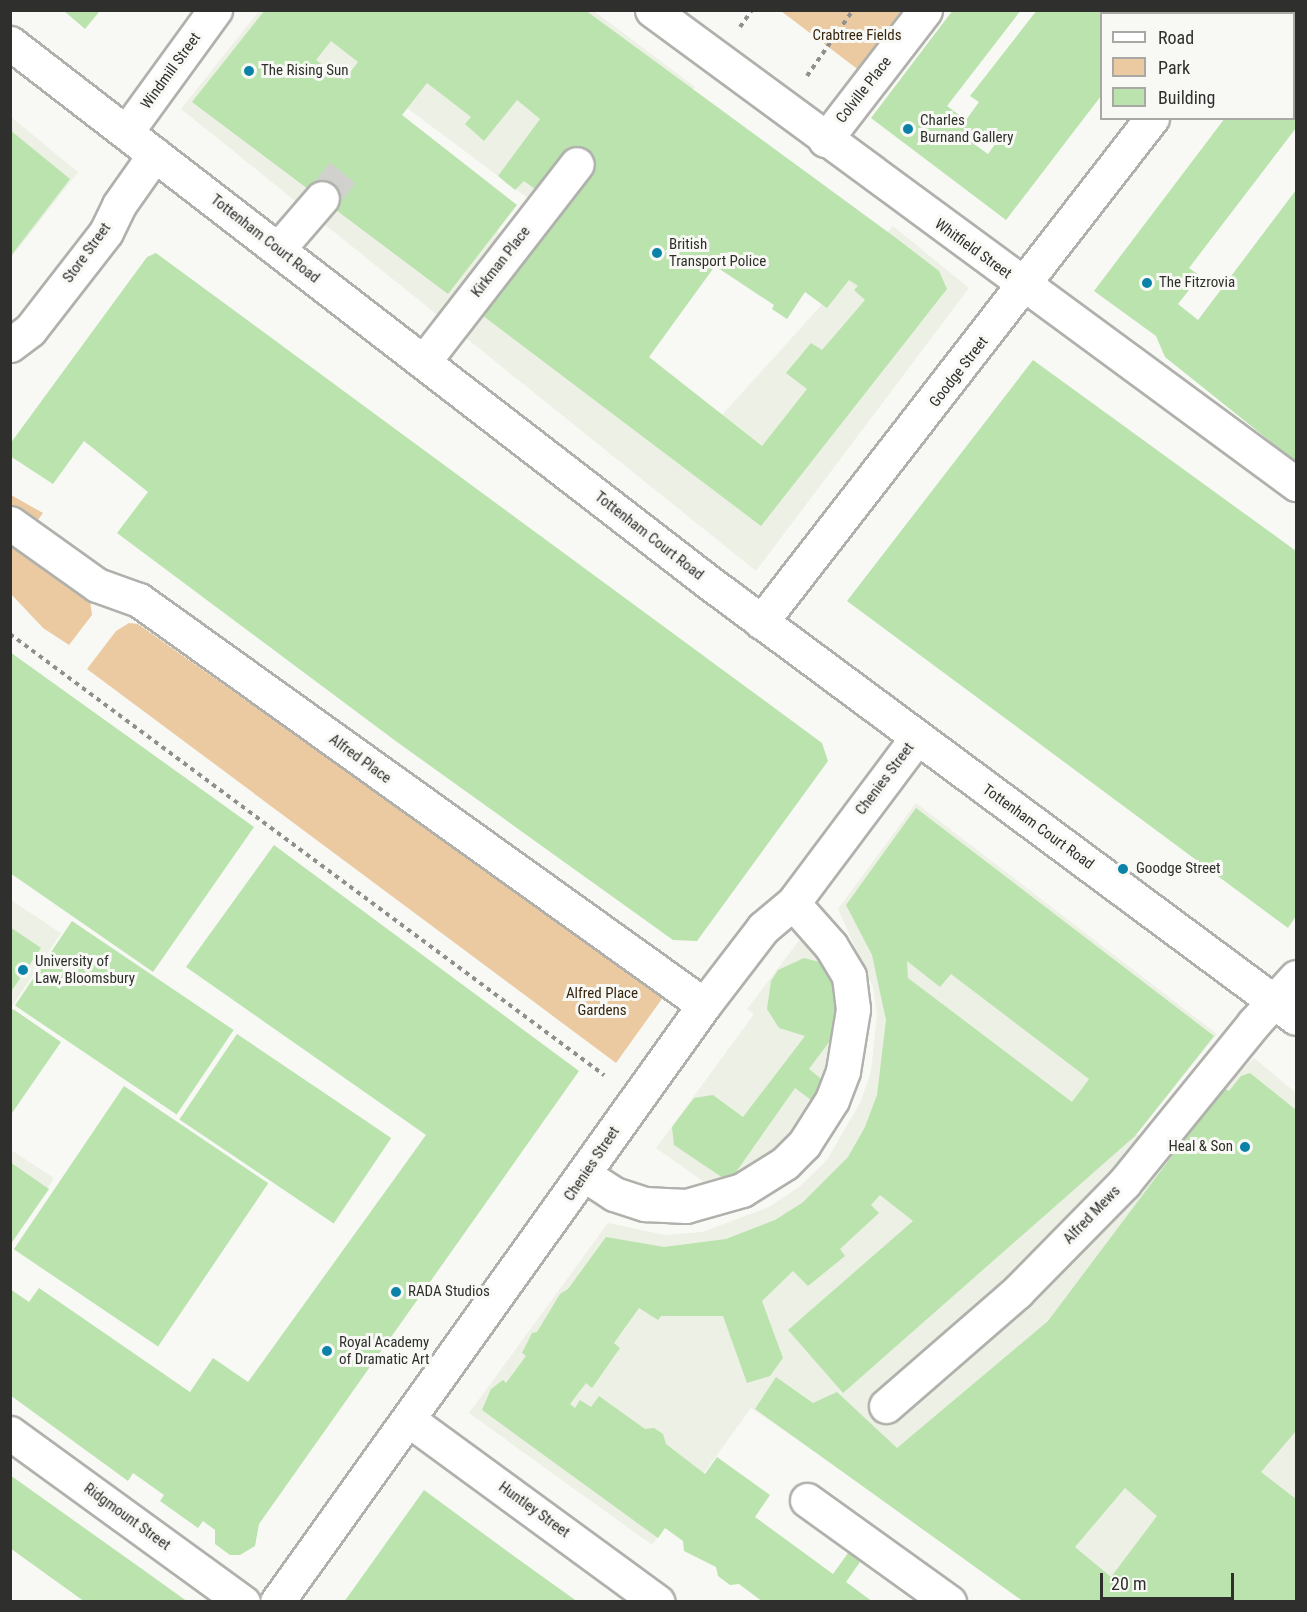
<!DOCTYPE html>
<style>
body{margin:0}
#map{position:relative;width:1307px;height:1612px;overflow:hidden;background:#f8f9f5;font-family:"Roboto Condensed",sans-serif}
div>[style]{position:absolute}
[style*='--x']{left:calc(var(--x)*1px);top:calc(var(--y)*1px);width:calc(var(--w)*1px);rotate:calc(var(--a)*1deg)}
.built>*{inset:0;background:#edf0e4}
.green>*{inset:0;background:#eccaa1}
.building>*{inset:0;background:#bae3ae;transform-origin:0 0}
.minor-tunnel>*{height:33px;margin-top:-16.5px;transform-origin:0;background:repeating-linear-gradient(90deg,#d0d1cd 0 33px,transparent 0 49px)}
.path>*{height:4px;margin-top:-2px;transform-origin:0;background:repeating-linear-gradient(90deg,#8f908d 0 4.5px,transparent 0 9px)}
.roads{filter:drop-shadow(2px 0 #b0b1ac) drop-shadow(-2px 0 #b0b1ac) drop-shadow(0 2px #b0b1ac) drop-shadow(0 -2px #b0b1ac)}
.minor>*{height:33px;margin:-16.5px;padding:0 16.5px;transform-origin:16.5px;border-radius:16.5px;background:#fff}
.major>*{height:33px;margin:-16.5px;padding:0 16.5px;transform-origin:16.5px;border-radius:16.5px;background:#fff}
.dots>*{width:16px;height:16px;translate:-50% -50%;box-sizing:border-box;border:3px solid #f8f9f5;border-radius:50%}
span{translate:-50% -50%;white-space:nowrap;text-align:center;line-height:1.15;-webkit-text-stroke:6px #f8f9f5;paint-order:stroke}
.park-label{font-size:15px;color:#38260e}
.street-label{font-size:15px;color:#2f302e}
.poi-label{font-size:15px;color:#2f302e}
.left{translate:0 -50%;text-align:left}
.right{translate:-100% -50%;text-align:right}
.frame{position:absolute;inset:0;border:12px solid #2f302e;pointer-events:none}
.legend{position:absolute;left:1100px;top:12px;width:195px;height:108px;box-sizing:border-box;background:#f8f9f5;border:2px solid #a8a9a5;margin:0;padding:8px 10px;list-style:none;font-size:18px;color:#2f302e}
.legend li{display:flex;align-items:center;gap:12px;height:30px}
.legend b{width:30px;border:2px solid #a8a9a5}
.scale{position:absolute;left:1100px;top:1573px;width:134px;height:27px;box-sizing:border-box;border:3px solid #2f302e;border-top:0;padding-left:8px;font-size:18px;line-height:21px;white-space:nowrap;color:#2f302e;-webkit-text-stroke:4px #f8f9f5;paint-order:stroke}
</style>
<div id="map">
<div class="built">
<i style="clip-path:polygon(259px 11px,594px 11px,695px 87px,622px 185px,570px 148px,529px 199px,407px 108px,376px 130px,720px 417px,893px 226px,969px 288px,756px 571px,181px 109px)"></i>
<i style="clip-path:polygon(11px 117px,78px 172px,11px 258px)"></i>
<i style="clip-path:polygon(916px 803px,1217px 1034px,1136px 1135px,1185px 1140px,1223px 1088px,1254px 1058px,1296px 1093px,1296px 1601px,1024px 1601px,964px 1555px,751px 1408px,652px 1545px,469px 1413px,608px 1223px,665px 1235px,702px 1232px,769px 1207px,799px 1187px,827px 1160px,860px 1103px,871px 1072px,877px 1014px,873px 987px,838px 909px)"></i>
<i style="clip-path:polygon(11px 900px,61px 933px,11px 1008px)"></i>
<i style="clip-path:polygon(801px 938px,830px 960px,834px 1063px,792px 1141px,714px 1189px,656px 1148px,754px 1014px,747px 1009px)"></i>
<i style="clip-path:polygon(11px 1150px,54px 1178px,11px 1244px)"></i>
</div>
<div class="green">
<i style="clip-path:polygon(781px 11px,907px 11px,860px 71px)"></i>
<i style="clip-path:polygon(11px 495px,43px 513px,35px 524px,11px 506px)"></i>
<i style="clip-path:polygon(10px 543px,90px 600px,92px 615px,69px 645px,43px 628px,11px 594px)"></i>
<i style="clip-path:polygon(129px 623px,138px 624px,664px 996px,616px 1063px,87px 669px,116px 631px)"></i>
</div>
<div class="building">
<i style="clip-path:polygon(63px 10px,97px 10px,99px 12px,85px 29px)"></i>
<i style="clip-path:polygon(evenodd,265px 10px,585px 10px,896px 238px,939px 271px,947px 289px,761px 526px,478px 312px,535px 235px,541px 241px,595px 165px,570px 148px,535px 189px,524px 181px,515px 190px,498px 176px,540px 119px,517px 100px,484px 141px,465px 124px,471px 117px,427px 83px,402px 115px,517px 205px,448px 294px,192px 102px,265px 10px,331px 41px,358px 62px,344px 80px,316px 60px,331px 41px,265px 10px,715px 266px,774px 305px,772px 309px,787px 319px,805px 292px,827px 308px,849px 280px,858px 286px,854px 290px,865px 300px,822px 350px,811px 343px,786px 373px,807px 389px,762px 446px,649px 357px,715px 266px)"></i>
<i style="clip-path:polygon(evenodd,953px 10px,1021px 10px,947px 106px,966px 120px,979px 102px,970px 96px,1037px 10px,1167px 10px,1101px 14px,1101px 96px,1006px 220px,871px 118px,953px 10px,985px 130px,998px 140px,988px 154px,974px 144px,985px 130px)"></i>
<i style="clip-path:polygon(1296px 25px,1296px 128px,1189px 268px,1200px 276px,1178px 304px,1198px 320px,1296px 190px,1296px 462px,1165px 357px,1156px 336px,1094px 291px,1225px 118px,1294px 118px)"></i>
<i style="clip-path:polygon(10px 130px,70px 179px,10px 257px)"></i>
<i style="clip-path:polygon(156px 253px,822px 743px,828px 761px,697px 941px,673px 940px,397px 742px,117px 533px,148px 492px,84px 441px,53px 484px,10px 456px,10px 444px,147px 257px)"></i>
<i style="clip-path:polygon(1033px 360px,1296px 551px,1296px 916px,1288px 928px,847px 601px)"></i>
<i style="clip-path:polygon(10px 652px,254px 827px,153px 972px,10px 873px)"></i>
<i style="clip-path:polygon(evenodd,916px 808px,1214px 1036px,1135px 1136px,843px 1393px,788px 1330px,913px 1221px,880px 1195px,871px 1205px,879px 1213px,840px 1249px,845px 1256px,808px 1286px,793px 1271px,762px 1301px,783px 1358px,770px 1376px,747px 1383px,723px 1316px,661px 1316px,658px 1320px,639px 1308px,614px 1343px,620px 1348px,592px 1388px,586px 1383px,570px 1404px,575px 1408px,580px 1400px,591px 1407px,599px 1396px,645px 1429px,654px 1428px,663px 1434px,666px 1444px,705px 1474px,717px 1457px,770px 1495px,755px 1517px,833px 1574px,848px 1553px,860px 1562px,846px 1582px,873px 1602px,763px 1602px,739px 1584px,730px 1585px,718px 1576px,716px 1567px,684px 1551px,683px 1541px,665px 1528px,658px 1538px,482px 1410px,491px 1389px,503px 1380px,506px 1383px,526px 1356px,522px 1353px,532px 1333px,537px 1332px,560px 1294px,568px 1289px,606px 1237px,664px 1247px,726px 1239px,775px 1220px,802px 1203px,848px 1157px,865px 1127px,877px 1095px,886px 1020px,872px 955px,846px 905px,916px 808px,907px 961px,940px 987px,951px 974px,1089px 1079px,1072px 1102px,908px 978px,907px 961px)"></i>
<i style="clip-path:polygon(274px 845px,579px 1071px,259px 1524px,255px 1546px,240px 1555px,230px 1555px,215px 1544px,215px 1530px,203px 1521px,198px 1528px,160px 1501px,164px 1495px,133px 1473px,128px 1481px,10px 1395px,10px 1289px,29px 1302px,39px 1288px,190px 1392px,213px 1358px,248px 1382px,426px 1135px,186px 967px)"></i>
<i style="left:72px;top:921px;width:195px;height:102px;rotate:34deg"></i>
<i style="clip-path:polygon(10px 927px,41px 948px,10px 993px)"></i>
<i style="clip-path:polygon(804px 958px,823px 963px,839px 980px,835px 1034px,809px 1069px,825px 1082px,811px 1100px,795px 1088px,729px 1182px,674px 1145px,672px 1127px,694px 1098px,713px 1095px,743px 1117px,805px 1036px,779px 1028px,767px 1009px,771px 981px,778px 970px)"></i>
<i style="clip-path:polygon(13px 1009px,61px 1042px,10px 1116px,10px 1013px)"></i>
<i style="left:237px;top:1034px;width:186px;height:103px;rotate:34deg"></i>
<i style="clip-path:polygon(evenodd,1250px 1073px,1296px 1110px,1296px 1431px,1261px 1472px,1296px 1499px,1296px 1602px,1024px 1602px,755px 1409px,776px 1377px,813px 1403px,837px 1392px,897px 1448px,1048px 1321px,1223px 1088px,1229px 1091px,1241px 1076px,1250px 1073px,1125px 1488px,1157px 1516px,1111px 1577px,1075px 1547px,1125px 1488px)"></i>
<i style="left:124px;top:1086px;width:174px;height:197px;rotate:34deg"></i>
<i style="clip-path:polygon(10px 1162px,49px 1189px,10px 1245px)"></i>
<i style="clip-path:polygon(10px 1475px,142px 1569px,188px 1602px,85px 1602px,10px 1548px)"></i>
<i style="clip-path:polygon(424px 1490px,511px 1554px,578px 1602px,344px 1602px)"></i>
</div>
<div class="minor-tunnel">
<i style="--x:322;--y:198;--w:45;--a:-50.4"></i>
</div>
<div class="path">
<i style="--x:740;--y:27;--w:21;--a:-55"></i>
<i style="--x:807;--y:76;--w:80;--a:-55.1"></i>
<i style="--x:10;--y:634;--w:740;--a:36.59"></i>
</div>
<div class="roads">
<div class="minor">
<i style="--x:652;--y:10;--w:800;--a:36.35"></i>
<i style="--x:127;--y:131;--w:150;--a:-54"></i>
<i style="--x:825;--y:140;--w:164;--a:-52.4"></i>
<i style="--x:278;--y:249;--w:67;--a:-49.2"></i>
<i style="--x:10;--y:345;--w:25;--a:-37"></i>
<i style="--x:30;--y:330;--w:124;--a:-52.2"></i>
<i style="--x:106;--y:232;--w:30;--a:-64"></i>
<i style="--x:119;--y:205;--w:62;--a:-54.8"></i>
<i style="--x:424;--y:361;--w:249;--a:-52.2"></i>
<i style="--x:10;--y:523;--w:107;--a:35.5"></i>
<i style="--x:97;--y:585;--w:45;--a:19.7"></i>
<i style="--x:139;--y:600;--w:695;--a:35.63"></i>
<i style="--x:585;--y:1175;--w:35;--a:33"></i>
<i style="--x:614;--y:1194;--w:33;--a:18"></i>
<i style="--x:645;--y:1204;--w:41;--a:2.8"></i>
<i style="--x:686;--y:1206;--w:58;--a:-15.9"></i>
<i style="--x:742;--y:1190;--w:51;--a:-32.1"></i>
<i style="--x:785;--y:1163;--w:27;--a:-45"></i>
<i style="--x:804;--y:1144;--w:52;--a:-57.5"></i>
<i style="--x:832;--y:1100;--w:31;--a:-69"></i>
<i style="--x:843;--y:1071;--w:63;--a:-80.8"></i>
<i style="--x:853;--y:1009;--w:33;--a:-97"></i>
<i style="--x:849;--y:976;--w:35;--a:-121"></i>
<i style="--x:831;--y:946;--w:57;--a:-131.5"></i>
<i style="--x:886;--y:1406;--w:174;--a:-41"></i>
<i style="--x:1017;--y:1292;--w:153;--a:-45.5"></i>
<i style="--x:1124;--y:1183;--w:206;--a:-50.9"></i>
<i style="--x:1254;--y:1023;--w:62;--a:-47.6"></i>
<i style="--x:409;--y:1420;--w:308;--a:36.2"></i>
<i style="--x:10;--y:1433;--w:288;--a:36"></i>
<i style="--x:807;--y:1500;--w:175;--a:35.7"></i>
</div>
<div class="major">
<i style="--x:1233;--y:14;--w:4;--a:-63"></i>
<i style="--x:10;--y:43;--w:880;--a:37.66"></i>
<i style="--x:707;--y:581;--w:733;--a:36.57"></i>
<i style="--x:761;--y:622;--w:638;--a:-52.2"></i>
<i style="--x:277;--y:1602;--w:734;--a:-54.43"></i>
<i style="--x:704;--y:1005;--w:97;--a:-52.5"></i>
<i style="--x:763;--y:928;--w:39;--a:-40"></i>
<i style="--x:793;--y:903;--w:207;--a:-53.2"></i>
</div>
</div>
<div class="dots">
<i style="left:249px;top:71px;background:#0b82a8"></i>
<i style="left:908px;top:129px;background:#0b82a8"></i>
<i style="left:657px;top:253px;background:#0b82a8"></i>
<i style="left:1147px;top:283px;background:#0b82a8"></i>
<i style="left:1123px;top:869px;background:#0b82a8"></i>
<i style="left:23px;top:970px;background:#0b82a8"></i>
<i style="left:1245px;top:1147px;background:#0b82a8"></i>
<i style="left:396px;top:1292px;background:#0b82a8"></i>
<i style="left:327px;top:1351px;background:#0b82a8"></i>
</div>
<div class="park-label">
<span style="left:857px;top:36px">Crabtree Fields</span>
<span style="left:602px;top:1002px">Alfred Place<br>Gardens</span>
</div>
<div class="street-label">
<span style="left:171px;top:71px;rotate:-54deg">Windmill Street</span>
<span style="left:864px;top:90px;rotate:-52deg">Colville Place</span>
<span style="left:265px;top:239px;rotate:38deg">Tottenham Court Road</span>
<span style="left:973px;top:249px;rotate:36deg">Whitfield Street</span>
<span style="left:87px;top:253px;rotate:-54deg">Store Street</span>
<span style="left:501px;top:262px;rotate:-52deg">Kirkman Place</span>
<span style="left:959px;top:372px;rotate:-52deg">Goodge Street</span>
<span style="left:649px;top:536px;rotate:38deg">Tottenham Court Road</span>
<span style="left:360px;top:759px;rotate:36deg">Alfred Place</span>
<span style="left:885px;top:779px;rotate:-53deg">Chenies Street</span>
<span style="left:1038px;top:827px;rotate:36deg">Tottenham Court Road</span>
<span style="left:592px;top:1164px;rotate:-56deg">Chenies Street</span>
<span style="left:1092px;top:1215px;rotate:-46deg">Alfred Mews</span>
<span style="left:534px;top:1510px;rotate:36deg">Huntley Street</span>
<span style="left:127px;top:1517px;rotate:36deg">Ridgmount Street</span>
</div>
<div class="poi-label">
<span class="left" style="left:261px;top:71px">The Rising Sun</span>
<span class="left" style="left:920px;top:129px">Charles<br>Burnand Gallery</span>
<span class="left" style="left:669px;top:253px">British<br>Transport Police</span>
<span class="left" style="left:1159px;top:283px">The Fitzrovia</span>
<span class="left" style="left:1136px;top:869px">Goodge Street</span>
<span class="left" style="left:35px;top:970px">University of<br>Law, Bloomsbury</span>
<span class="right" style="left:1233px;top:1147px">Heal &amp; Son</span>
<span class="left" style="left:408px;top:1292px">RADA Studios</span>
<span class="left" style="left:339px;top:1351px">Royal Academy<br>of Dramatic Art</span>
</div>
<div class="frame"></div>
<ul class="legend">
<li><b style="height:8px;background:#fff"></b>Road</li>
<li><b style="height:16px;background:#eccaa1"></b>Park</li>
<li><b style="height:16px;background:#bae3ae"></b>Building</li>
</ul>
<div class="scale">20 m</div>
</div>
